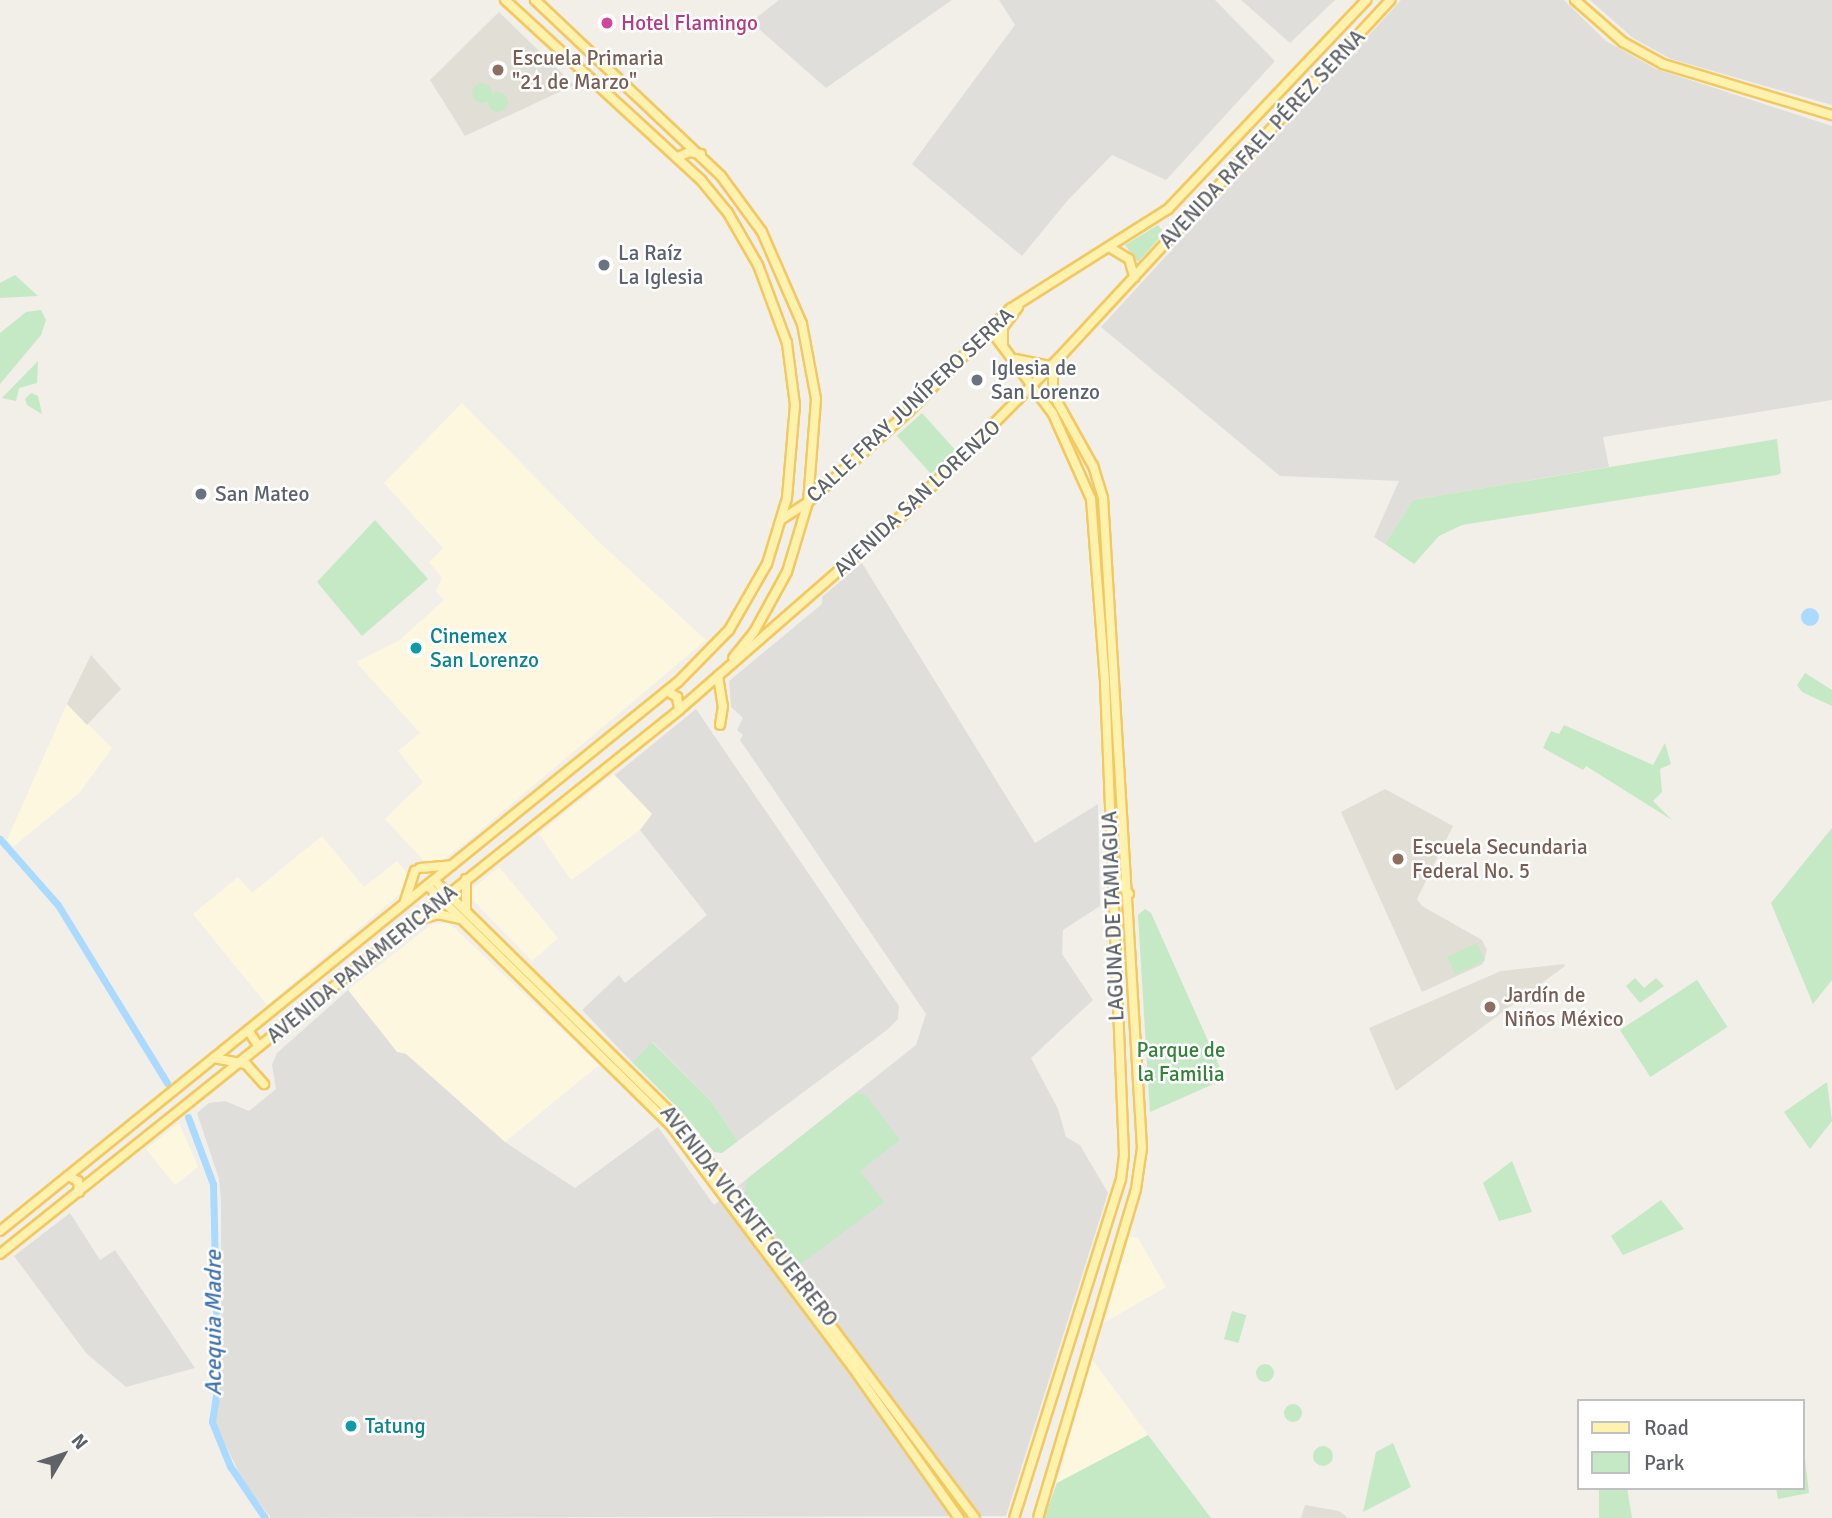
<!DOCTYPE html>
<meta charset="utf-8">
<style>
body{margin:0}
#map{position:relative;width:1832px;height:1518px;overflow:hidden;background:#f1efe8;font-family:Signika,sans-serif}
div>[style]{position:absolute}
[style*='--x']{left:calc(var(--x)*1px);top:calc(var(--y)*1px);width:calc(var(--w)*1px);rotate:calc(var(--a)*1deg)}
.commercial>*{inset:0;background:#fef7e0}
.industrial>*{inset:0;background:#e0deda}
.education>*{inset:0;background:#e1ded6}
.green>*{inset:0;background:#c5e8c5;transform-origin:0 0}
.round{border-radius:50%}
.water>*{inset:0;background:#aadaff}
.canal>*{height:7px;margin:-3.5px;padding:0 3.5px;transform-origin:3.5px;border-radius:3.5px;background:#aadaff}
.roads{filter:drop-shadow(2px 0 #f2c960) drop-shadow(-2px 0 #f2c960) drop-shadow(0 2px #f2c960) drop-shadow(0 -2px #f2c960)}
.major>*{height:8px;margin:-4px;padding:0 4px;transform-origin:4px;border-radius:4px;background:#fff2af}
.dots>*{width:19px;height:19px;translate:-50% -50%;box-sizing:border-box;border:4px solid #fff;border-radius:50%}
span{translate:-50% -50%;white-space:nowrap;text-align:center;line-height:1.15;-webkit-text-stroke:5px #fff;paint-order:stroke}
.hotel-label{font-size:21px;color:#b23c85}
.left{translate:0 -50%;text-align:left}
.education-label{font-size:21px;color:#785e54}
.street-label{font-size:21px;color:#5f6368}
.worship-label{font-size:21px;color:#5b616d}
.culture-label{font-size:21px;color:#0d838f}
.park-label{font-size:21px;color:#348238}
.water-label{font-size:23px;color:#4174aa;font-style:italic}
.legend{position:absolute;left:1577px;top:1399px;width:228px;height:91px;box-sizing:border-box;background:#fff;border:2px solid #bfc1c3;margin:0;padding:9px 12px;list-style:none;font-size:21px;color:#5f6368}
.legend li{display:flex;align-items:center;gap:14px;height:35px}
.legend b{width:35px;border:2px solid #bfc1c3}
.north{position:absolute;left:28px;top:1420px;width:70px;height:70px;-webkit-text-stroke:5px #fff;paint-order:stroke;rotate:51deg;font-size:19px;font-weight:700;line-height:28px;text-align:center;color:#5f6368}
.north::after{content:'';display:block;margin:auto;width:24px;height:32px;background:#5f6368;clip-path:polygon(50% 0,100% 100%,50% 72%,0 100%)}
</style>
<div id="map">
<div class="commercial">
<i style="clip-path:polygon(462px 403px,600px 543px,706px 640px,470px 839px,443px 860px,425px 862px,385px 819px,423px 782px,398px 751px,420px 733px,356px 662px,400px 640px,444px 600px,436px 591px,442px 578px,429px 562px,443px 548px,384px 483px)"></i>
<i style="clip-path:polygon(67px 704px,112px 748px,80px 792px,13px 847px,7px 840px)"></i>
<i style="clip-path:polygon(613px 774px,653px 814px,640px 830px,571px 880px,539px 834px)"></i>
<i style="clip-path:polygon(322px 836px,364px 887px,397px 861px,406px 872px,406px 889px,267px 1005px,193px 914px,238px 877px,252px 893px)"></i>
<i style="clip-path:polygon(499px 867px,558px 938px,532px 961px,469px 896px,472px 889px)"></i>
<i style="clip-path:polygon(449px 923px,599px 1065px,505px 1142px,406px 1054px,397px 1052px,348px 990px,432px 924px)"></i>
<i style="clip-path:polygon(179px 1123px,198px 1167px,175px 1185px,146px 1149px)"></i>
<i style="clip-path:polygon(1128px 1236px,1138px 1238px,1166px 1287px,1105px 1322px)"></i>
<i style="clip-path:polygon(1092px 1359px,1148px 1435px,1057px 1483px)"></i>
</div>
<div class="industrial">
<i style="clip-path:polygon(779px 0,952px 0,826px 88px,751px 22px)"></i>
<i style="clip-path:polygon(999px 0,1215px 0,1275px 61px,1166px 180px,1112px 155px,1068px 200px,1022px 256px,912px 164px,1015px 25px)"></i>
<i style="clip-path:polygon(1241px 0,1335px 0,1290px 43px)"></i>
<i style="clip-path:polygon(1401px 0,1564px 0,1606px 41px,1656px 69px,1832px 126px,1832px 400px,1603px 437px,1609px 467px,1413px 500px,1385px 544px,1374px 537px,1399px 481px,1280px 476px,1101px 327px)"></i>
<i style="clip-path:polygon(1590px 0,1832px 0,1832px 105px,1671px 59px,1633px 38px)"></i>
<i style="clip-path:polygon(862px 563px,1035px 843px,1098px 804px,1100px 906px,1063px 930px,1062px 954px,1093px 1000px,1031px 1058px,1058px 1109px,1066px 1137px,1080px 1145px,1108px 1193px,1006px 1516px,271px 1518px,244px 1483px,215px 1423px,221px 1384px,221px 1202px,219px 1179px,197px 1113px,209px 1103px,225px 1101px,249px 1111px,276px 1089px,272px 1065px,277px 1053px,348px 990px,397px 1052px,406px 1054px,505px 1142px,575px 1188px,658px 1127px,714px 1205px,916px 1045px,926px 1014px,740px 740px,743px 735px,737px 730px,743px 718px,731px 707px,729px 681px,822px 604px,822px 597px)"></i>
<i style="clip-path:polygon(696px 709px,899px 1006px,898px 1019px,887px 1030px,738px 1141px,711px 1101px,653px 1042px,632px 1062px,582px 1010px,619px 975px,625px 983px,707px 915px,640px 830px,652px 814px,615px 775px)"></i>
<i style="clip-path:polygon(70px 1213px,100px 1260px,115px 1250px,195px 1368px,126px 1387px,86px 1353px,14px 1256px)"></i>
</div>
<div class="education">
<i style="clip-path:polygon(499px 12px,574px 85px,465px 136px,430px 80px)"></i>
<i style="clip-path:polygon(91px 655px,121px 689px,87px 725px,67px 704px)"></i>
<i style="clip-path:polygon(1385px 789px,1453px 826px,1417px 899px,1422px 906px,1482px 940px,1487px 950px,1483px 964px,1422px 992px,1341px 812px)"></i>
<i style="clip-path:polygon(1564px 964px,1565px 966px,1396px 1091px,1369px 1028px,1501px 971px)"></i>
<i style="clip-path:polygon(1305px 1505px,1339px 1511px,1348px 1518px,1301px 1518px)"></i>
</div>
<div class="green">
<i class="round" style="left:472px;top:83px;width:20px;height:20px"></i>
<i class="round" style="left:488px;top:92px;width:20px;height:20px"></i>
<i style="clip-path:polygon(1158px 225px,1164px 233px,1138px 262px,1125px 245px)"></i>
<i style="clip-path:polygon(15px 275px,38px 296px,0 298px,0 283px)"></i>
<i style="clip-path:polygon(41px 310px,46px 320px,41px 335px,0 384px,0 333px,26px 312px)"></i>
<i style="clip-path:polygon(38px 361px,37px 383px,19px 388px,16px 401px,2px 398px)"></i>
<i style="clip-path:polygon(31px 393px,38px 396px,42px 414px,27px 405px,25px 399px)"></i>
<i style="left:922px;top:413px;width:51px;height:34px;rotate:48deg"></i>
<i style="clip-path:polygon(1777px 439px,1781px 473px,1777px 475px,1462px 525px,1439px 536px,1414px 564px,1385px 544px,1413px 500px)"></i>
<i style="clip-path:polygon(375px 520px,428px 579px,362px 636px,317px 582px)"></i>
<i style="clip-path:polygon(1805px 673px,1832px 690px,1832px 706px,1802px 692px,1797px 685px)"></i>
<i style="clip-path:polygon(1564px 725px,1653px 765px,1665px 743px,1671px 764px,1660px 769px,1662px 792px,1653px 801px,1672px 820px,1586px 766px,1583px 770px,1543px 748px,1551px 731px,1559px 734px)"></i>
<i style="clip-path:polygon(1832px 828px,1832px 980px,1813px 1004px,1771px 903px)"></i>
<i style="clip-path:polygon(1145px 909px,1151px 913px,1225px 1079px,1150px 1112px,1138px 915px)"></i>
<i style="left:1477px;top:943px;width:19px;height:33px;rotate:65deg"></i>
<i style="clip-path:polygon(1635px 978px,1644px 988px,1656px 978px,1664px 986px,1640px 1003px,1626px 986px)"></i>
<i style="left:1697px;top:980px;width:56px;height:92px;rotate:57deg"></i>
<i style="clip-path:polygon(652px 1042px,711px 1101px,738px 1141px,722px 1153px,714px 1152px,682px 1112px,632px 1062px)"></i>
<i style="clip-path:polygon(1827px 1082px,1832px 1121px,1810px 1149px,1784px 1112px)"></i>
<i style="clip-path:polygon(856px 1093px,866px 1095px,900px 1140px,860px 1171px,884px 1202px,799px 1265px,745px 1196px,747px 1179px)"></i>
<i style="clip-path:polygon(1512px 1161px,1532px 1212px,1499px 1221px,1483px 1183px)"></i>
<i style="clip-path:polygon(1661px 1200px,1684px 1229px,1623px 1255px,1611px 1236px)"></i>
<i style="left:1232px;top:1311px;width:15px;height:29px;rotate:16deg"></i>
<i class="round" style="left:1256px;top:1364px;width:18px;height:18px"></i>
<i class="round" style="left:1284px;top:1404px;width:18px;height:18px"></i>
<i style="clip-path:polygon(1148px 1435px,1211px 1518px,1044px 1518px,1057px 1483px)"></i>
<i style="clip-path:polygon(1393px 1443px,1411px 1487px,1363px 1512px,1376px 1452px)"></i>
<i class="round" style="left:1313px;top:1446px;width:20px;height:20px"></i>
<i style="clip-path:polygon(1804px 1451px,1809px 1493px,1778px 1499px,1776px 1488px,1802px 1488px)"></i>
<i style="clip-path:polygon(1599px 1488px,1627px 1488px,1632px 1518px,1599px 1518px)"></i>
</div>
<div class="water">
<i class="round" style="left:1801px;top:608px;width:18px;height:18px"></i>
</div>
<div class="canal">
<i style="--x:0;--y:839;--w:88;--a:48.7"></i>
<i style="--x:58;--y:905;--w:209;--a:58.5"></i>
<i style="--x:188;--y:1117;--w:72;--a:69.5"></i>
<i style="--x:213;--y:1184;--w:198;--a:88.6"></i>
<i style="--x:218;--y:1382;--w:40;--a:98.5"></i>
<i style="--x:212;--y:1422;--w:48;--a:67.8"></i>
<i style="--x:230;--y:1466;--w:63;--a:56.1"></i>
</div>
<div class="roads">
<div class="major">
<i style="--x:535;--y:0;--w:256;--a:43.4"></i>
<i style="--x:721;--y:176;--w:69;--a:53.8"></i>
<i style="--x:762;--y:232;--w:100;--a:66.5"></i>
<i style="--x:802;--y:324;--w:76;--a:79.4"></i>
<i style="--x:816;--y:399;--w:103;--a:94.4"></i>
<i style="--x:808;--y:502;--w:73;--a:106.7"></i>
<i style="--x:787;--y:572;--w:68;--a:118.8"></i>
<i style="--x:754;--y:632;--w:33;--a:129"></i>
<i style="--x:1575;--y:0;--w:64;--a:41.2"></i>
<i style="--x:1623;--y:42;--w:46;--a:28.8"></i>
<i style="--x:1663;--y:64;--w:177;--a:16.8"></i>
<i style="--x:678;--y:157;--w:12;--a:-24"></i>
<i style="--x:689;--y:152;--w:12;--a:9"></i>
<i style="--x:1109;--y:247;--w:23;--a:31"></i>
<i style="--x:1129;--y:259;--w:19;--a:74"></i>
<i style="--x:989;--y:328;--w:107;--a:53.3"></i>
<i style="--x:1053;--y:414;--w:93;--a:65.9"></i>
<i style="--x:1091;--y:499;--w:184;--a:85.6"></i>
<i style="--x:1105;--y:682;--w:473;--a:87.7"></i>
<i style="--x:1124;--y:1155;--w:24;--a:97"></i>
<i style="--x:1121;--y:1179;--w:355;--a:107.5"></i>
<i style="--x:1003;--y:344;--w:17;--a:-90"></i>
<i style="--x:1003;--y:327;--w:25;--a:-53"></i>
<i style="--x:1015;--y:359;--w:37;--a:11"></i>
<i style="--x:782;--y:519;--w:31;--a:-33"></i>
<i style="--x:808;--y:502;--w:136;--a:-42"></i>
<i style="--x:909;--y:411;--w:144;--a:-45.3"></i>
<i style="--x:1010;--y:309;--w:187;--a:-32.3"></i>
<i style="--x:1168;--y:209;--w:288;--a:-46.5"></i>
<i style="--x:718;--y:676;--w:30;--a:81"></i>
<i style="--x:723;--y:706;--w:19;--a:99"></i>
<i style="--x:667;--y:691;--w:12;--a:31"></i>
<i style="--x:677;--y:697;--w:13;--a:81"></i>
<i style="--x:420;--y:868;--w:32;--a:-5"></i>
<i style="--x:1115;--y:868;--w:14;--a:78"></i>
<i style="--x:1118;--y:882;--w:16;--a:47"></i>
<i style="--x:466;--y:879;--w:31;--a:90"></i>
<i style="--x:435;--y:881;--w:335;--a:44.5"></i>
<i style="--x:674;--y:1116;--w:502;--a:53.18"></i>
<i style="--x:428;--y:886;--w:343;--a:44.6"></i>
<i style="--x:672;--y:1127;--w:301;--a:53.1"></i>
<i style="--x:853;--y:1368;--w:184;--a:54.8"></i>
<i style="--x:405;--y:901;--w:32;--a:-72"></i>
<i style="--x:421;--y:919;--w:18;--a:-16"></i>
<i style="--x:438;--y:914;--w:22;--a:13"></i>
<i style="--x:248;--y:1030;--w:20;--a:57"></i>
<i style="--x:214;--y:1058;--w:33;--a:11"></i>
<i style="--x:246;--y:1064;--w:27;--a:48"></i>
<i style="--x:68;--y:1176;--w:11;--a:27"></i>
<i style="--x:78;--y:1181;--w:11;--a:85"></i>
<i style="--x:0;--y:1231;--w:872;--a:-39"></i>
<i style="--x:678;--y:682;--w:73;--a:-45.6"></i>
<i style="--x:729;--y:630;--w:76;--a:-60.1"></i>
<i style="--x:767;--y:564;--w:69;--a:-73.1"></i>
<i style="--x:787;--y:498;--w:93;--a:-85.1"></i>
<i style="--x:795;--y:405;--w:63;--a:-97.4"></i>
<i style="--x:787;--y:343;--w:83;--a:-110.4"></i>
<i style="--x:758;--y:265;--w:60;--a:-120"></i>
<i style="--x:728;--y:213;--w:43;--a:-129.3"></i>
<i style="--x:701;--y:180;--w:266;--a:-137.4"></i>
<i style="--x:0;--y:1254;--w:870;--a:-38.7"></i>
<i style="--x:679;--y:710;--w:301;--a:-41.1"></i>
<i style="--x:906;--y:512;--w:216;--a:-45.2"></i>
<i style="--x:1058;--y:359;--w:489;--a:-47.2"></i>
<i style="--x:1038;--y:1518;--w:343;--a:-73.4"></i>
<i style="--x:1136;--y:1189;--w:41;--a:-81.7"></i>
<i style="--x:1142;--y:1148;--w:651;--a:-93.43"></i>
<i style="--x:1103;--y:498;--w:34;--a:-107"></i>
<i style="--x:1093;--y:466;--w:82;--a:-119.1"></i>
<i style="--x:1053;--y:394;--w:30;--a:-90"></i>
</div>
</div>
<div class="dots">
<i style="left:607px;top:23px;background:#d1479c"></i>
<i style="left:498px;top:70px;background:#8d6e63"></i>
<i style="left:604px;top:265px;background:#6b7280"></i>
<i style="left:977px;top:380px;background:#6b7280"></i>
<i style="left:201px;top:494px;background:#6b7280"></i>
<i style="left:416px;top:648px;background:#0f9aa8"></i>
<i style="left:1398px;top:859px;background:#8d6e63"></i>
<i style="left:1490px;top:1007px;background:#8d6e63"></i>
<i style="left:351px;top:1426px;background:#0f9aa8"></i>
</div>
<div class="hotel-label">
<span class="left" style="left:621px;top:23px">Hotel Flamingo</span>
</div>
<div class="education-label">
<span class="left" style="left:512px;top:70px">Escuela Primaria<br>"21 de Marzo"</span>
<span class="left" style="left:1412px;top:859px">Escuela Secundaria<br>Federal No. 5</span>
<span class="left" style="left:1504px;top:1007px">Jardín de<br>Niños México</span>
</div>
<div class="street-label">
<span style="left:1262px;top:139px;rotate:-47deg">AVENIDA RAFAEL PÉREZ SERNA</span>
<span style="left:910px;top:405px;rotate:-43deg">CALLE FRAY JUNÍPERO SERRA</span>
<span style="left:917px;top:498px;rotate:-43deg">AVENIDA SAN LORENZO</span>
<span style="left:1113px;top:916px;rotate:-92deg">LAGUNA DE TAMIAGUA</span>
<span style="left:362px;top:964px;rotate:-39deg">AVENIDA PANAMERICANA</span>
<span style="left:749px;top:1216px;rotate:52deg">AVENIDA VICENTE GUERRERO</span>
</div>
<div class="worship-label">
<span class="left" style="left:618px;top:265px">La Raíz<br>La Iglesia</span>
<span class="left" style="left:991px;top:380px">Iglesia de<br>San Lorenzo</span>
<span class="left" style="left:215px;top:494px">San Mateo</span>
</div>
<div class="culture-label">
<span class="left" style="left:430px;top:648px">Cinemex<br>San Lorenzo</span>
<span class="left" style="left:365px;top:1426px">Tatung</span>
</div>
<div class="park-label">
<span style="left:1181px;top:1062px">Parque de<br>la Familia</span>
</div>
<div class="water-label">
<span style="left:214px;top:1323px;rotate:-90deg">Acequia Madre</span>
</div>
<ul class="legend">
<li><b style="height:9px;background:#fff2af"></b>Road</li>
<li><b style="height:19px;background:#c5e8c5"></b>Park</li>
</ul>
<div class="north">N</div>
</div>
